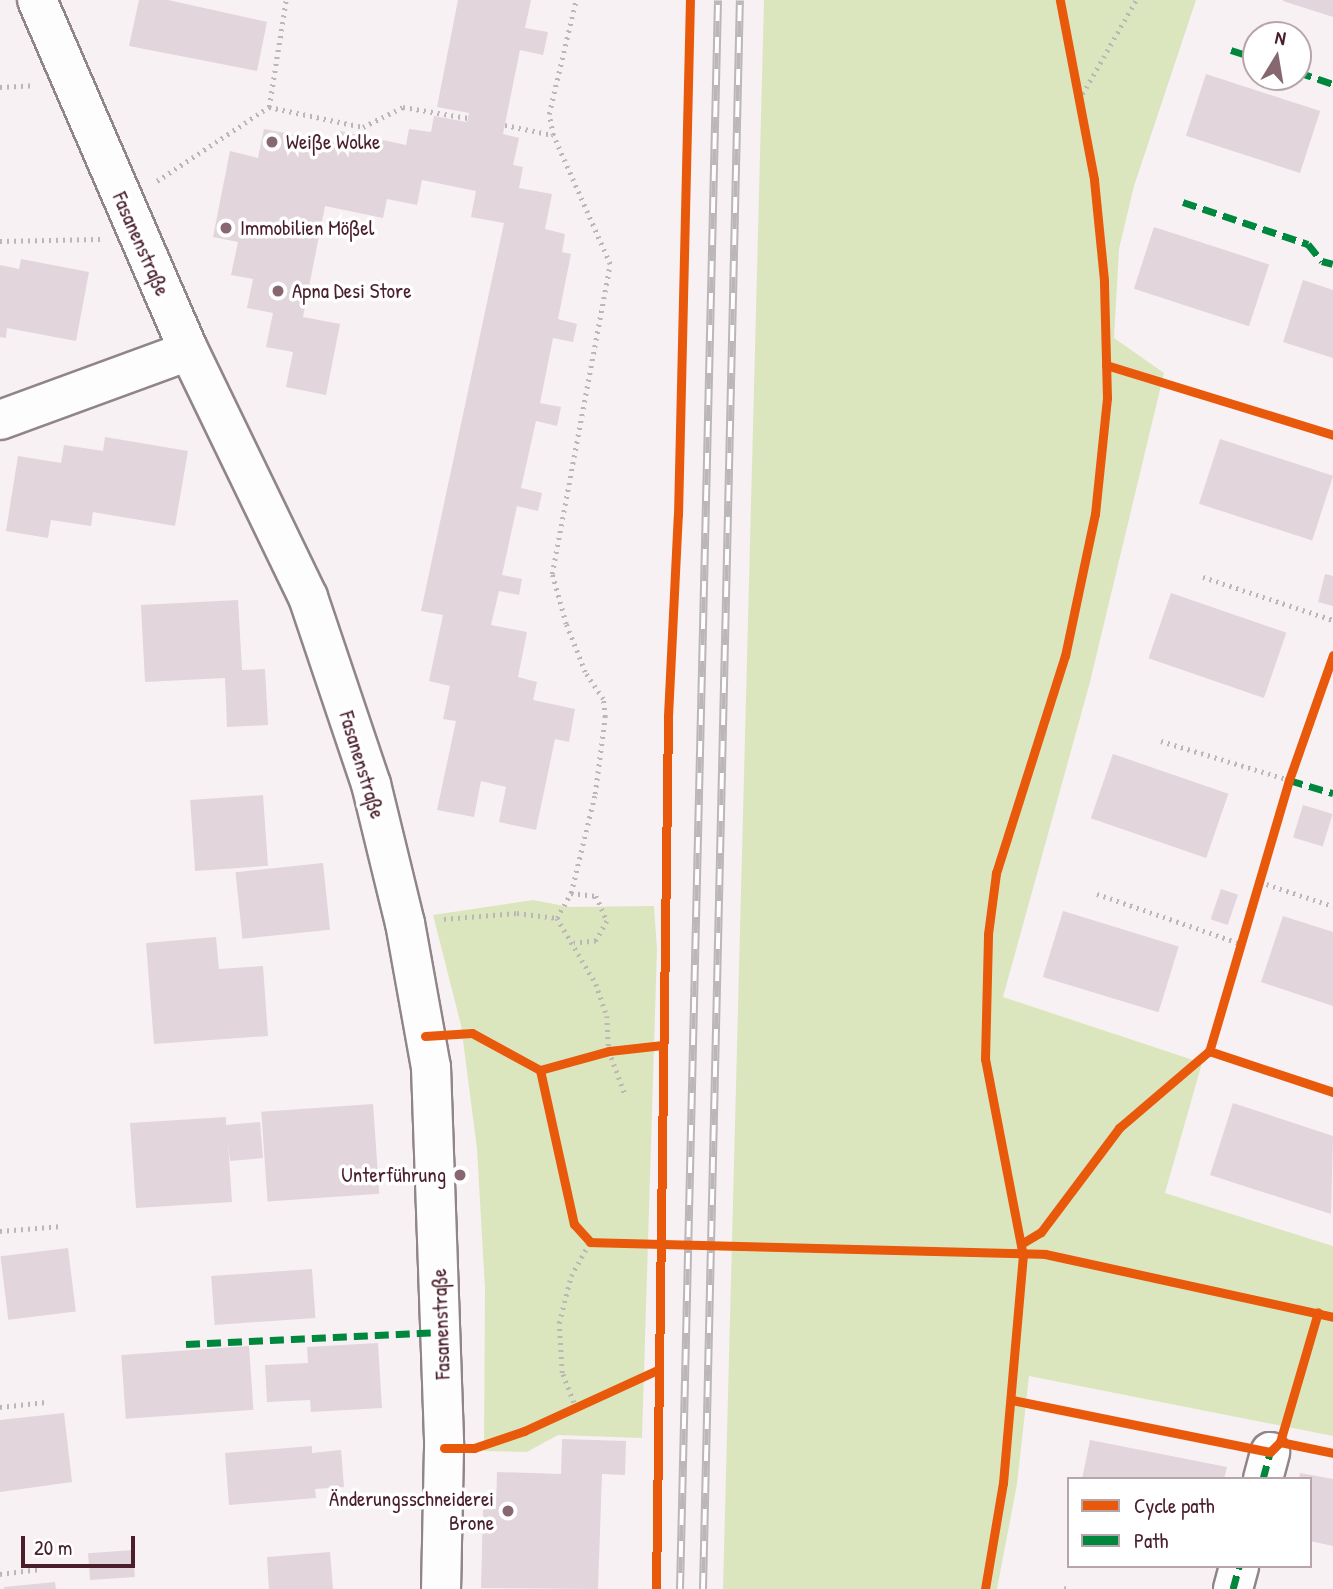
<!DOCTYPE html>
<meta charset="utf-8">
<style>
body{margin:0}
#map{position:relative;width:1333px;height:1589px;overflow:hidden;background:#f7f1f4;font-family:"Patrick Hand",sans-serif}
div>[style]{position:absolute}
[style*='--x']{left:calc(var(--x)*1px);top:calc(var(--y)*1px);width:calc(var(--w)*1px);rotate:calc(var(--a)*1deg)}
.green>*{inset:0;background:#dce6be}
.building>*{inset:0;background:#e2d5db;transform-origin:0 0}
.path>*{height:4.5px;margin-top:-2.25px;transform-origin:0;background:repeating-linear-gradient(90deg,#bcb6b8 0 2px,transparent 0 7px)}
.roads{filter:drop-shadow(2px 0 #908589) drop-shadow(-2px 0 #908589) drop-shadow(0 2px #908589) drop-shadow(0 -2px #908589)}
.minor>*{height:38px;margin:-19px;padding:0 19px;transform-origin:19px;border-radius:19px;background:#fefdfd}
.rail>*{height:8px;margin-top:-4px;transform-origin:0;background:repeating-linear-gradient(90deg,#fff 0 16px,#bcb6b8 0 32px);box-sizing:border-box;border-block:2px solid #bcb6b8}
.quiet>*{height:7px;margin-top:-3.5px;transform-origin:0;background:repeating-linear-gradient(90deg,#00873e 0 14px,transparent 0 21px)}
.cycleway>*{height:9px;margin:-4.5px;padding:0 4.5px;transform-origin:4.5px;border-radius:4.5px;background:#e8590c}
.dots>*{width:19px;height:19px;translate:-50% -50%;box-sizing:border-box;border:4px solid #fff;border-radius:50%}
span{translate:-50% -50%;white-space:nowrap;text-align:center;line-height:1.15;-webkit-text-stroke:7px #fff;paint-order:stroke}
.poi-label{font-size:21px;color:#4a1f2b}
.left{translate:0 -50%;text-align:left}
.right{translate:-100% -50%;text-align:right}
.street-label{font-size:21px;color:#4a1f2b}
.legend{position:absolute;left:1067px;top:1477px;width:245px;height:91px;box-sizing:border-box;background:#fff;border:2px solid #b7a5aa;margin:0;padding:9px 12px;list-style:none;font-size:21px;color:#4a1f2b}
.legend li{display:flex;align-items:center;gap:14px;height:35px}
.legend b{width:35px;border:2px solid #b7a5aa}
.north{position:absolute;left:1242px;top:21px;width:70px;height:70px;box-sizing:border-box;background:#fff;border:2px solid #b7a5aa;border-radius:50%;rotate:11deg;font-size:19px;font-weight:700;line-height:28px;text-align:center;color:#4a1f2b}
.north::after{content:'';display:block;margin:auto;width:24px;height:32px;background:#876871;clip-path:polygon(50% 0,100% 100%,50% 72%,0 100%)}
.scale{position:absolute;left:21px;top:1536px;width:114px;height:32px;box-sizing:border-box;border:4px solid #4a1f2b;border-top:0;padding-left:9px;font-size:21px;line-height:24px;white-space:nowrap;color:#4a1f2b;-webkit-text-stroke:5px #fff;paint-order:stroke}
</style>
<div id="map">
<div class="green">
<i style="clip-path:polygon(764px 0,1196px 0,1134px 186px,1119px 249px,1114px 338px,1164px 373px,1090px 682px,1003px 997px,1202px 1063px,1165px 1193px,1333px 1246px,1333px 1436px,1029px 1376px,1017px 1484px,997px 1589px,723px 1589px)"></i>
<i style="clip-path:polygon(533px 900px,570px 907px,654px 906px,657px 949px,642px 1438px,558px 1435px,527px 1452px,484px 1451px,485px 1289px,477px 1149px,461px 1025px,433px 915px)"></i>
</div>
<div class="building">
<i style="clip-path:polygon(139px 0,168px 0,267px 22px,257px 71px,129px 46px)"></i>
<i style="clip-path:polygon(458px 0,531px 0,525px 28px,548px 32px,543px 55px,520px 50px,503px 134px,519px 138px,513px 165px,523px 167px,519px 188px,552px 194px,545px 229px,565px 234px,562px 252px,571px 254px,558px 319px,577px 324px,573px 342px,553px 338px,540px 403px,561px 407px,557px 426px,536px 421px,521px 488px,542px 493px,538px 511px,517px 506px,502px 575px,522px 579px,519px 595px,499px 591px,491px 625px,527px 632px,518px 677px,537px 682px,533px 700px,575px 709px,569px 742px,555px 739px,536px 830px,499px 822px,506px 787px,481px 781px,474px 817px,437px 810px,456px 721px,443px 719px,450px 686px,429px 681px,443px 615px,421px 611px,504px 223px,471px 217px,476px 191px,422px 180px,417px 205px,387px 199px,383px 218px,325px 206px,303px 317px,340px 324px,326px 395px,286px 387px,293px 352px,266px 347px,273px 313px,247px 308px,253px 279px,231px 275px,238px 242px,213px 237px,230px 151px,258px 158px,264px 129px,338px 143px,340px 131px,406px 145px,409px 129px,431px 132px,434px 116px,467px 122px,469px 113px,437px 107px)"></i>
<i style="clip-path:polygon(1283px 0,1333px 0,1333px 17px,1283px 1px)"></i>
<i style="left:1206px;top:74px;width:120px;height:65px;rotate:18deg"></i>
<i style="left:1154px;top:227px;width:121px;height:65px;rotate:18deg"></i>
<i style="clip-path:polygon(21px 259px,89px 272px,76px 341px,7px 328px,6px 338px,0 337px,0 265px,19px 269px)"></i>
<i style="clip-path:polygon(1303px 280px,1333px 290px,1333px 358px,1283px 342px)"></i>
<i style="clip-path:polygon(105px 437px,188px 451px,175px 526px,93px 512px,91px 526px,51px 520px,48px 538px,6px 531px,18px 456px,61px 463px,64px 445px,103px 451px)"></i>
<i style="left:1220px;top:439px;width:119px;height:68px;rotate:18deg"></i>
<i style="clip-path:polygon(1325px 574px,1333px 576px,1333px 606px,1318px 602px)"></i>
<i style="left:1171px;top:593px;width:122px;height:69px;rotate:19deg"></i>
<i style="clip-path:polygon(238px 600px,242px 670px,265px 669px,268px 725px,227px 727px,225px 678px,145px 682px,141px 605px)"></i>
<i style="left:1113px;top:754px;width:122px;height:68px;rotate:19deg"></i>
<i style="left:263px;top:795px;width:71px;height:73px;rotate:86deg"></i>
<i style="left:1303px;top:805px;width:31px;height:34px;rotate:17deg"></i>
<i style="left:323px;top:863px;width:67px;height:88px;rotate:84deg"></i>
<i style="left:1221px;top:889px;width:18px;height:32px;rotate:19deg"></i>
<i style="left:1063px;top:911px;width:121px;height:69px;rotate:17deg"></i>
<i style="clip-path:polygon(1283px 916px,1333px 932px,1333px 1006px,1261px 982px)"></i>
<i style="clip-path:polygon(216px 937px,219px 969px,263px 966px,268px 1036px,154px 1044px,146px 943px)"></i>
<i style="clip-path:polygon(1233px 1103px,1333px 1136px,1331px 1214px,1210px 1175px)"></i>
<i style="left:373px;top:1104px;width:90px;height:112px;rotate:86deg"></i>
<i style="clip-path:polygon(226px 1117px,226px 1125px,260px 1122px,263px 1158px,230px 1161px,228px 1143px,232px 1202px,136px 1208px,130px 1123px)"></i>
<i style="left:68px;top:1248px;width:64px;height:68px;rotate:83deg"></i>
<i style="left:312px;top:1269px;width:49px;height:101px;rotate:86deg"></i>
<i style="clip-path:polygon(378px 1343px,382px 1408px,311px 1412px,310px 1400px,267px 1402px,265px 1365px,308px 1363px,307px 1347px)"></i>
<i style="left:249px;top:1346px;width:64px;height:128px;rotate:86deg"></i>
<i style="clip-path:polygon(64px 1413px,72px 1482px,0 1492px,0 1420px)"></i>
<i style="clip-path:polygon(562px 1439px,626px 1441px,625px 1475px,602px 1474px,598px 1589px,481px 1588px,483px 1509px,496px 1509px,497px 1472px,561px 1474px)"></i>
<i style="clip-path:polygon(1090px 1440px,1227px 1467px,1224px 1479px,1082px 1479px)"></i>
<i style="clip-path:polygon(312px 1446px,312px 1453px,341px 1450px,344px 1487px,315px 1489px,316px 1498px,229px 1505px,225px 1453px)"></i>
<i style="clip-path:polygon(1300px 1473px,1333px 1479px,1333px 1546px,1310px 1541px,1310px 1479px,1299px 1479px)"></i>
<i style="left:133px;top:1550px;width:27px;height:45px;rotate:86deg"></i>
<i style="clip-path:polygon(330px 1552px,333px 1589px,269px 1589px,267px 1557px)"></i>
<i style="clip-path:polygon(55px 1582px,56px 1589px,4px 1589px,4px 1587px)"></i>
</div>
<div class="path">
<i style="--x:0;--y:87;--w:34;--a:-3"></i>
<i style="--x:1079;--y:100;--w:115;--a:-60.3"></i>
<i style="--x:269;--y:107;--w:108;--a:-81"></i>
<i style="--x:505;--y:125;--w:49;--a:11.8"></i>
<i style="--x:157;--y:181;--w:134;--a:-33.5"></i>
<i style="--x:269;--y:107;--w:96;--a:12"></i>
<i style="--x:363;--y:127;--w:45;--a:-26.6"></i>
<i style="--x:403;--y:107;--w:66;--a:9.6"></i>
<i style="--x:0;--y:241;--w:100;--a:-1.1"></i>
<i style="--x:1203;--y:577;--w:137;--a:18.3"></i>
<i style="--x:1161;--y:741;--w:134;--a:16.9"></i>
<i style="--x:1260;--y:882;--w:77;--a:18.2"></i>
<i style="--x:571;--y:893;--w:25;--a:7"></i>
<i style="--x:596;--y:896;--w:27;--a:66"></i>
<i style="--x:607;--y:921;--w:23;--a:119"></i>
<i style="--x:596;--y:941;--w:22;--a:175"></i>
<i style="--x:1097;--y:894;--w:153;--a:19"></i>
<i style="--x:557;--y:918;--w:29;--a:-61"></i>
<i style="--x:571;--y:893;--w:102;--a:-76.4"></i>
<i style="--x:595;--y:794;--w:78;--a:-82.6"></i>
<i style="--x:605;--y:717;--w:18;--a:-96"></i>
<i style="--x:603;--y:699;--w:32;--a:-124"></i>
<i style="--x:585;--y:672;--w:52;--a:-111.6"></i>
<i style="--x:566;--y:624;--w:52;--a:-105.6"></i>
<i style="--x:552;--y:574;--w:315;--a:-79.4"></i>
<i style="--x:610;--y:264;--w:141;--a:-113.8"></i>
<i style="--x:553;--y:135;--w:21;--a:-101"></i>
<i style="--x:549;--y:114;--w:117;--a:-76.7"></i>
<i style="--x:444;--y:919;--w:73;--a:-4.7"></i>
<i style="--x:517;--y:913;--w:40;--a:7.1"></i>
<i style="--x:557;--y:918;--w:77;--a:59.4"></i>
<i style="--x:596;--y:984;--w:34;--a:71"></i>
<i style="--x:607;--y:1016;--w:35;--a:87"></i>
<i style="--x:609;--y:1051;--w:46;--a:69.6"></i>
<i style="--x:0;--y:1231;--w:62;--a:-4.6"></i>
<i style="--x:0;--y:1407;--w:46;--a:-6.2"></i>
<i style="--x:576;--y:1409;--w:39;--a:-111"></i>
<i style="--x:562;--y:1373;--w:50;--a:-93.4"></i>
<i style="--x:559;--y:1323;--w:49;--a:-75.7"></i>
<i style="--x:571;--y:1276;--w:39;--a:-61"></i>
<i style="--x:0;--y:1574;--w:40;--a:-7.1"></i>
<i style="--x:1064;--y:1588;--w:4;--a:14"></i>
</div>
<div class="roads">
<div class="minor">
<i style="--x:37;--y:0;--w:382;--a:66.6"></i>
<i style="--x:189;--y:351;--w:273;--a:64.2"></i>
<i style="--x:308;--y:597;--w:197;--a:71.4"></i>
<i style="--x:371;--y:784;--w:143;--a:76.3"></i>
<i style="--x:405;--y:923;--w:146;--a:79.8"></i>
<i style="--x:431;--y:1067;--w:381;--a:88"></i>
<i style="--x:444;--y:1448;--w:141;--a:91.2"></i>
<i style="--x:0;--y:420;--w:201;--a:-20.1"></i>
<i style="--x:1263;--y:1479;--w:28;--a:-75"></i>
<i style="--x:1233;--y:1589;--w:24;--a:-75"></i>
</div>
</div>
<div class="rail">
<i style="--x:680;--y:1589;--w:1589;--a:-88.63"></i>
<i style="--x:703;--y:1589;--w:1589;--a:-88.67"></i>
</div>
<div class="quiet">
<i style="--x:1231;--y:50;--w:26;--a:18"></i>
<i style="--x:1298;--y:72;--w:37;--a:19"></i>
<i style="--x:1183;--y:202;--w:132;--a:18.6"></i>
<i style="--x:1308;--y:244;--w:22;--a:51"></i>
<i style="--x:1322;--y:261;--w:11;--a:15"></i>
<i style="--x:1289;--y:780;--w:46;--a:16.5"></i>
<i style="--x:186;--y:1344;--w:255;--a:-2.7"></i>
<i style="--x:1263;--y:1479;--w:28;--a:-75"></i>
<i style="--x:1233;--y:1589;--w:24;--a:-75"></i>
</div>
<div class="cycleway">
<i style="--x:1106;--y:365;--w:238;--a:17.1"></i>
<i style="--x:1333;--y:655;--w:133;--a:109.4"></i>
<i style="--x:1289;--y:780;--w:283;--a:106.4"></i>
<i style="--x:1209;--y:1051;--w:131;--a:18.3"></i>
<i style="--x:425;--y:1036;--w:47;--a:-3.7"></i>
<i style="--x:472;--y:1033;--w:77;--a:28.6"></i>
<i style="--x:540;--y:1070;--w:158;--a:77.6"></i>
<i style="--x:574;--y:1224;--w:24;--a:48"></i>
<i style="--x:590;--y:1242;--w:455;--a:1.5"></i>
<i style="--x:1045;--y:1254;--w:295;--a:12.3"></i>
<i style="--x:540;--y:1070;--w:72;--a:-15.4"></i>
<i style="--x:609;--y:1051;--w:54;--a:-6.3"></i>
<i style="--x:1021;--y:1244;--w:23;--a:-31"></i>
<i style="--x:1041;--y:1232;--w:130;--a:-53.1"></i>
<i style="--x:1119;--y:1128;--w:118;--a:-40.5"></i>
<i style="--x:1012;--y:1400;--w:263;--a:11.4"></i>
<i style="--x:1270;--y:1452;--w:14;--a:-45"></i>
<i style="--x:1280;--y:1442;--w:54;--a:11.7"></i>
<i style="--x:1280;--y:1442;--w:135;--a:-73.7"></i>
<i style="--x:444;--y:1448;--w:30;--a:0"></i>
<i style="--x:474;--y:1448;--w:53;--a:-18.8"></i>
<i style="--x:524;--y:1431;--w:146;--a:-24.6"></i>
<i style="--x:656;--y:1589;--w:873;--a:-89.21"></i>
<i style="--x:668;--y:716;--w:201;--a:-87.2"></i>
<i style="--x:678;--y:515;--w:515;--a:-88.67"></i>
<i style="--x:985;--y:1589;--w:108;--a:-80.4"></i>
<i style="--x:1003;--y:1483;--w:228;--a:-85"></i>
<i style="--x:1023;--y:1256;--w:201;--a:-100.9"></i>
<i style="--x:985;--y:1059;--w:125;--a:-88.6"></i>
<i style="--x:988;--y:934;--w:62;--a:-82.5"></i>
<i style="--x:996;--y:873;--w:228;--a:-72.4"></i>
<i style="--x:1065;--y:656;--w:145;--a:-78.1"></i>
<i style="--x:1095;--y:514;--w:117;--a:-84.1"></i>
<i style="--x:1107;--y:398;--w:118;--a:-91.5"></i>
<i style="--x:1104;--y:280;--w:101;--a:-95.7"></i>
<i style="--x:1094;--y:179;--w:182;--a:-100.8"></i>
</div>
<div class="dots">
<i style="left:272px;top:142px;background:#876871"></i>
<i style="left:226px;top:228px;background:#876871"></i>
<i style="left:278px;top:291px;background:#876871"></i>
<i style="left:460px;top:1175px;background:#876871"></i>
<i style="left:508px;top:1511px;background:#876871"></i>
</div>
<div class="poi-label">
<span class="left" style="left:286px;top:142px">Weiße Wolke</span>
<span class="left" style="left:240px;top:228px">Immobilien Mößel</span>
<span class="left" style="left:292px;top:291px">Apna Desi Store</span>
<span class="right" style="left:446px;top:1175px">Unterführung</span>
<span class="right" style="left:494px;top:1511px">Änderungsschneiderei<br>Brone</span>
</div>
<div class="street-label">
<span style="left:141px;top:244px;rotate:66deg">Fasanenstraße</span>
<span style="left:362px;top:765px;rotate:73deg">Fasanenstraße</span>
<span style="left:441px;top:1324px;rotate:-92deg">Fasanenstraße</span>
</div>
<ul class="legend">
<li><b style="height:9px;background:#e8590c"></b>Cycle path</li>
<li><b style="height:9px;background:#00873e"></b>Path</li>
</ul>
<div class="north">N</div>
<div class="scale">20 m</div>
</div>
